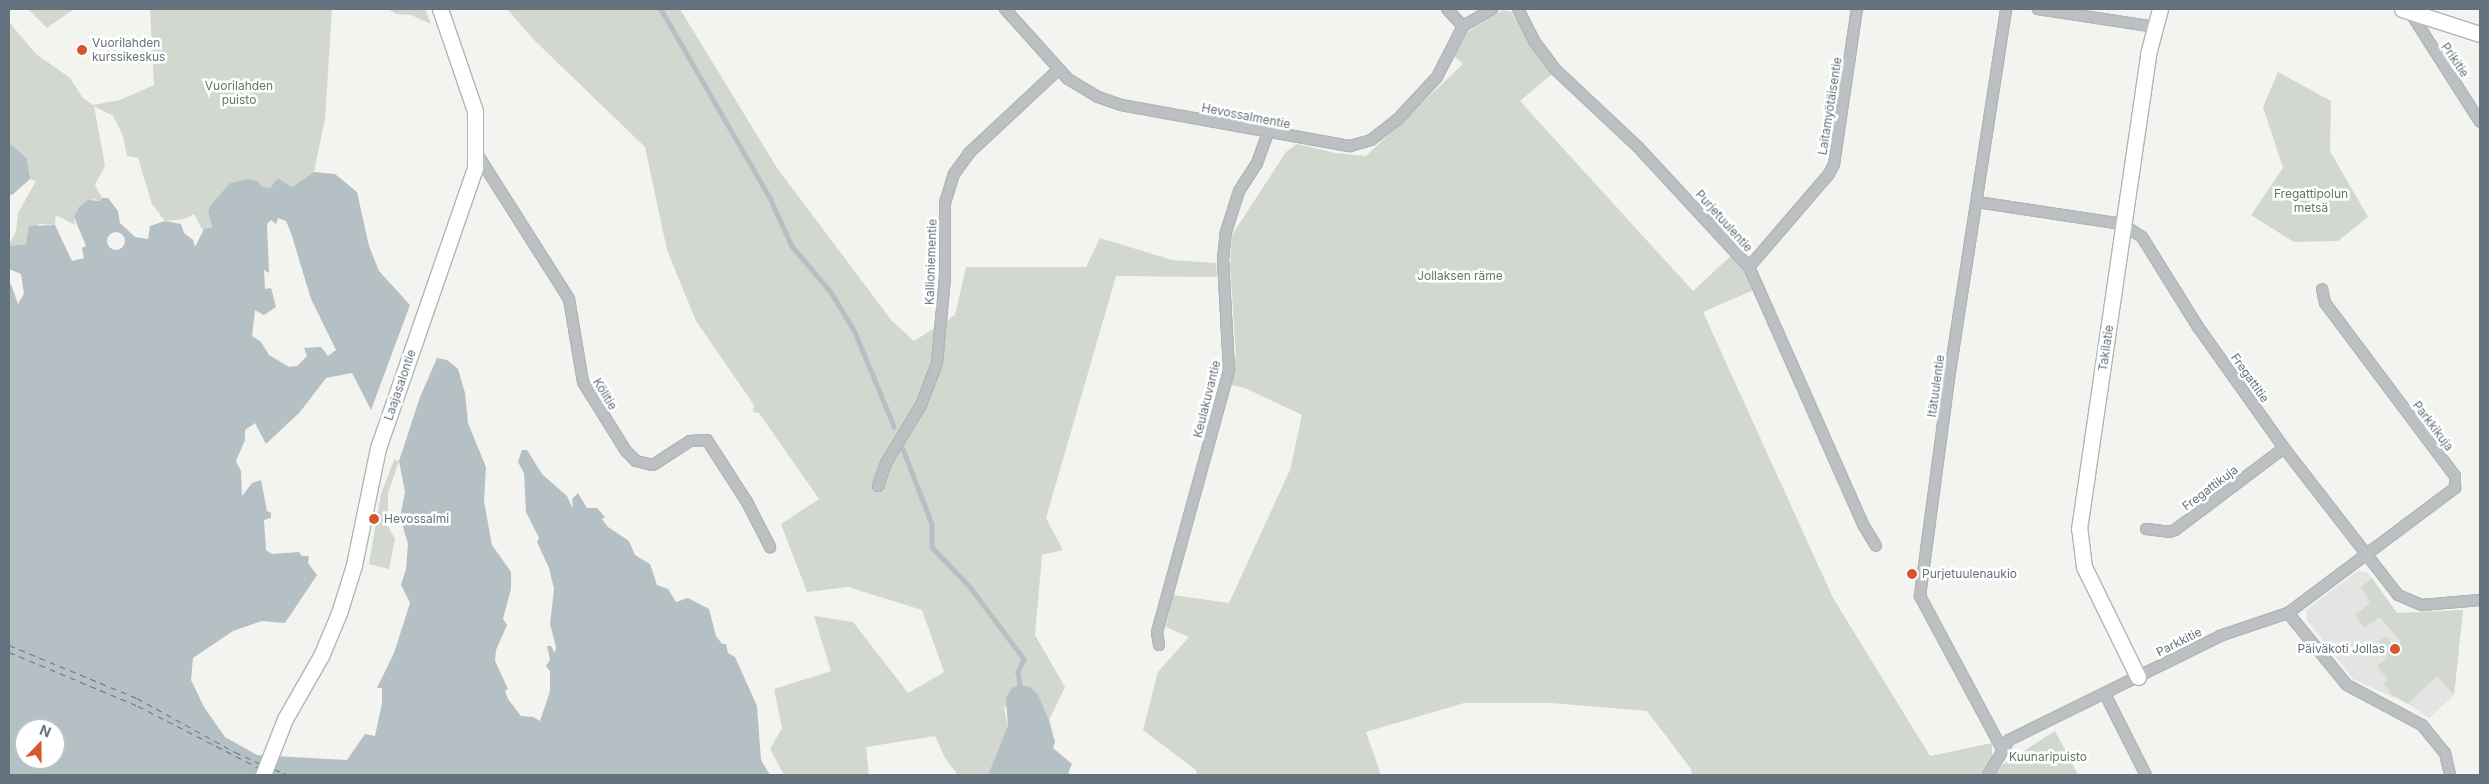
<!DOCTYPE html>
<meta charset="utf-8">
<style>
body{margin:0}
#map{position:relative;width:2489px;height:784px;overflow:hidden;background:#f3f3ef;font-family:Inter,sans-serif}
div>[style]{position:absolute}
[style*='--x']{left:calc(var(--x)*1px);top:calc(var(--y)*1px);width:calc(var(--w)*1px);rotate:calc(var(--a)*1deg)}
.built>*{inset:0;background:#e4e5e3}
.green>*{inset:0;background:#d2d8cf}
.water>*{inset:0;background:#b5c0c4}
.pier>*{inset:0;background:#f3f3ef}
.round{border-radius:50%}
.stream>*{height:4.5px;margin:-2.25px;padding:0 2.25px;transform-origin:2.25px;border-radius:2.25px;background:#b5c0c4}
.ferry>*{height:1px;margin-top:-0.5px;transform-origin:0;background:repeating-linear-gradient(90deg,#657a83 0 6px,transparent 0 11px)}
.roads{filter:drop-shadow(1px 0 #b1b5b9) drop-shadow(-1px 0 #b1b5b9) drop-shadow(0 1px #b1b5b9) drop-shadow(0 -1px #b1b5b9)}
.street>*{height:10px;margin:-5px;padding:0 5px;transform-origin:5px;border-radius:5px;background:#bcc0c3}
.secondary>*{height:15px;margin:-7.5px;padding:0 7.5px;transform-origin:7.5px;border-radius:7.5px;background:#fff}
.dots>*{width:14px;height:14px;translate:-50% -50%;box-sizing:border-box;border:2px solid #fff;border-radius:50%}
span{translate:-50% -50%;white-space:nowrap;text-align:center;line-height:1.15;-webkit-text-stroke:5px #fff;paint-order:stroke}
.poi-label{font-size:12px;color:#64727e}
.left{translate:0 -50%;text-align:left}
.right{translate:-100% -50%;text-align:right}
.street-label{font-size:12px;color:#64727e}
.park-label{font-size:12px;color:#667663}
.frame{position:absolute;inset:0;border:10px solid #64727e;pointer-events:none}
.north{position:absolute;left:15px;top:719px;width:50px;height:50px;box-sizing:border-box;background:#fff;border:1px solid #c1c7cb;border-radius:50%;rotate:22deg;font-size:14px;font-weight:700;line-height:20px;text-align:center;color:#64727e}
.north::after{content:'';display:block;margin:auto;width:18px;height:22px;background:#d6572d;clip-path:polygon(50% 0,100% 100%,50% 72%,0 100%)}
</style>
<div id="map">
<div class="built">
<i style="clip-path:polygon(2358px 571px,2368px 573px,2397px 613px,2405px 615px,2463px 610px,2454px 695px,2429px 718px,2408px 704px,2353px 679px,2307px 620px,2306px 610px)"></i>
</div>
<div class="green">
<i style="clip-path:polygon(28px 9px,61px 10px,74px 9px,47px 28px)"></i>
<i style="clip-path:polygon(150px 9px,332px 9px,325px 119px,314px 172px,292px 187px,278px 178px,271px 188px,218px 198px,208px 211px,212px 227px,203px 231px,194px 214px,184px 219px,165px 221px,152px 204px,138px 158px,127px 156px,123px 136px,113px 116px,94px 106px,105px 166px,95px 185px,102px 198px,100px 201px,93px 199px,74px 217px,75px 225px,56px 215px,55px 225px,39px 224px,26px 244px,9px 246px,16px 231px,18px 213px,36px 181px,30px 179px,27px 158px,9px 143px,9px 22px,36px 54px,70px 78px,83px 98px,93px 105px,120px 100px,154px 85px)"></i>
<i style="clip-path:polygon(388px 9px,425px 9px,431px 24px,411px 15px,396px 14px)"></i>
<i style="clip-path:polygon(507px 9px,680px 9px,777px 168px,892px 321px,914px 341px,955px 315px,966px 267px,1086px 267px,1100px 238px,1172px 260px,1216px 263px,1217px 277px,1116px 276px,1046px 518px,1063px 550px,1042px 555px,1035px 635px,1065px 687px,1049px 720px,1038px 694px,1004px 708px,1008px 726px,1005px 738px,988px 775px,958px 775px,945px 758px,935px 736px,866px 747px,869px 775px,784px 775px,770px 749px,782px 728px,774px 689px,831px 671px,814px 616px,853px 622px,908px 693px,944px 672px,922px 610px,848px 587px,807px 592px,781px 524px,819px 499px,759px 413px,753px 412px,754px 405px,696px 321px,667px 250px,645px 147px,533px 39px)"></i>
<i style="clip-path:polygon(1503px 10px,1511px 12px,1552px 74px,1520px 101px,1693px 291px,1736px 251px,1758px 288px,1703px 312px,1833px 598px,1930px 756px,1992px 743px,1992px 760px,1981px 775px,1692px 775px,1691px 769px,1647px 711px,1551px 703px,1464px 703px,1366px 732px,1381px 775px,1197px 775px,1196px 770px,1143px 730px,1158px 672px,1189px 637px,1166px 627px,1173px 595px,1229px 603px,1290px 470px,1302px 415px,1245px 388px,1230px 385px,1236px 356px,1230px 264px,1232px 235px,1286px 152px,1297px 144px,1335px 153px,1366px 156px,1463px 64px,1454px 56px,1467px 32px)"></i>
<i style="clip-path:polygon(2278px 72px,2331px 101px,2330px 151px,2368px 217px,2338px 241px,2294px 242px,2251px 215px,2283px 168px,2263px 107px)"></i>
<i style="clip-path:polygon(394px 460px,399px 461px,388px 493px,388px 526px,395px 539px,389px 569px,369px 564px,381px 494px)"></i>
<i style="clip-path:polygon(2372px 578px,2397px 613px,2463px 610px,2454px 695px,2437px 676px,2408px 704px,2391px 694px,2384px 684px,2388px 680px,2377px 666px,2388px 657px,2377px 643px,2386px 636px,2394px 647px,2401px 642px,2380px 617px,2364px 628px,2355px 615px,2370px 603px,2361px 587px)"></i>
<i style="clip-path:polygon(2055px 731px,2078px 775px,1995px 775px,2002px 765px)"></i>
</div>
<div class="water">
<i style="clip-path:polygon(9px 143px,27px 158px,30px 179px,12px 195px,9px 194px)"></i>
<i style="clip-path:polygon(evenodd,314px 172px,335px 174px,357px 192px,369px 246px,379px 271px,410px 305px,371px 410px,352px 373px,326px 378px,300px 412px,266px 444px,255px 423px,245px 430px,245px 440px,236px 461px,241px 471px,242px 496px,252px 483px,261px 480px,267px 511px,271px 513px,271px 518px,264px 520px,266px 550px,272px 554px,299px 552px,302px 556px,309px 556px,308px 563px,317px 575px,285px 623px,262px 621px,233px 631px,193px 658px,191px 680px,204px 707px,225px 737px,257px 755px,347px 760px,365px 734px,375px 736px,382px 703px,382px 688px,377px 688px,394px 653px,410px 603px,401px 585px,406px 569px,408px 544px,400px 517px,405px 492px,399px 461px,420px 397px,437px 358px,447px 360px,458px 369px,465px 393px,468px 423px,486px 467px,484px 501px,492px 545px,511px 572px,511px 589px,503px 619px,507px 625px,496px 650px,495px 661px,508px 689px,505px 691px,508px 699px,521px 716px,533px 717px,540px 721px,550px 691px,550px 671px,546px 666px,550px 660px,547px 646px,551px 646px,555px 653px,556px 647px,550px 624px,554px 589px,549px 568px,537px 542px,539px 538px,526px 512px,524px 473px,518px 462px,522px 450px,527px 450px,542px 474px,567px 496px,573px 509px,572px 499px,578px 493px,587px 508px,597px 508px,605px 517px,602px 519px,608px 527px,629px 541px,635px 555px,650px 564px,657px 585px,668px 589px,676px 602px,688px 598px,709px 609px,716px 636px,722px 644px,726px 644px,728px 653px,735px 657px,757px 706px,761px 760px,770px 775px,9px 775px,9px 286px,11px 284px,18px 304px,24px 294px,21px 274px,9px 269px,9px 246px,26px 244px,29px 226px,55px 225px,72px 261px,84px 258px,82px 248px,86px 246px,74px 217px,79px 207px,88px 200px,100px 201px,102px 198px,108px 198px,118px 211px,120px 223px,135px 237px,148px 239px,150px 226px,165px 221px,181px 224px,184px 233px,193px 240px,195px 247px,204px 229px,212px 227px,208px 211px,211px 205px,230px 183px,249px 179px,257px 181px,262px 187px,270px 188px,278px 178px,292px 187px,314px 172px,278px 218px,286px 221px,291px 233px,311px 299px,336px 350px,328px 356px,321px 347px,304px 348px,307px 356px,297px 366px,289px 367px,269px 355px,261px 342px,252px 336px,255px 310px,264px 315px,276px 307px,271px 288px,265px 289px,264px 270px,269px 273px,267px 224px,271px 220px,276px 224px,278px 218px,314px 172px,25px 729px,55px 729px,55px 759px,25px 759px,25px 729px)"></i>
<i style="clip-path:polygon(1020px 685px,1030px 687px,1038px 694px,1049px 720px,1055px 742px,1053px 748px,1072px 764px,1068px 773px,1073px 775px,988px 775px,1008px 726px,1006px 698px,1012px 688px)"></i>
</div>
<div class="pier">
<i class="round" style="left:107px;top:232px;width:18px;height:18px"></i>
</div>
<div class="stream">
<i style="--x:661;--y:9;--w:218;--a:60"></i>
<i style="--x:770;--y:198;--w:53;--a:65.4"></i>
<i style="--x:792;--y:246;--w:60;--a:49.7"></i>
<i style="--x:831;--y:292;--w:47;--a:59"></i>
<i style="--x:855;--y:332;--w:102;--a:67.5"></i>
<i style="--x:903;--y:449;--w:80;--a:68.9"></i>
<i style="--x:932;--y:524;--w:23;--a:90"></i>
<i style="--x:932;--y:547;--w:57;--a:46.4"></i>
<i style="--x:971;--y:588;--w:89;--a:53.3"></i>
<i style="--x:1024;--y:659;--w:14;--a:115"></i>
<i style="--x:1018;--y:672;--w:13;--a:81"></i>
</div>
<div class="ferry">
<i style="--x:9;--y:645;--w:139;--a:22.5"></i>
<i style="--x:137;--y:698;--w:112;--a:28.9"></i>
<i style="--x:235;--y:752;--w:29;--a:25"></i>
<i style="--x:9;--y:652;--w:140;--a:22.7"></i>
<i style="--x:138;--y:706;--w:134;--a:27.1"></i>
<i style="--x:274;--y:769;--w:16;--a:22"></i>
<i style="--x:270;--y:773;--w:7;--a:16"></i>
</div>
<div class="roads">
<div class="street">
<i style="--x:1005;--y:9;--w:94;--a:48"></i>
<i style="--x:1068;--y:79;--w:35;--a:31"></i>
<i style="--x:1098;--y:97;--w:24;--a:19"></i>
<i style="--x:1121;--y:105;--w:233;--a:10.2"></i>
<i style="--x:1350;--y:146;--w:22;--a:-16"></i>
<i style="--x:1371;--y:140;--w:33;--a:-38"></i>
<i style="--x:1397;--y:120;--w:59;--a:-47.1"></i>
<i style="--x:1437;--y:77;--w:57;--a:-63"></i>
<i style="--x:1463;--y:26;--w:34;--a:-30"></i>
<i style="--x:1447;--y:9;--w:23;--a:47"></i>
<i style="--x:1518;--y:9;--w:36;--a:63"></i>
<i style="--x:1534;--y:41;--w:36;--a:53"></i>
<i style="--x:1556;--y:70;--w:112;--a:43.2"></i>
<i style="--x:1638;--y:147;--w:163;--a:47.2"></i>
<i style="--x:1749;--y:267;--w:283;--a:66.1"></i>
<i style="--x:1864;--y:526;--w:23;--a:59"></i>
<i style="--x:2038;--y:9;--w:118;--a:8.7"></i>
<i style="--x:2410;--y:12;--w:130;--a:57.5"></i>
<i style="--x:477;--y:154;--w:172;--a:57.6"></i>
<i style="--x:569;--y:299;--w:84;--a:80.4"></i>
<i style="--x:583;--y:382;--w:81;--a:58.1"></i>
<i style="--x:626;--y:451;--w:14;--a:45"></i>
<i style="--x:636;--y:461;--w:17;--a:13"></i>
<i style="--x:653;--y:465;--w:44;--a:-33"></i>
<i style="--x:690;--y:441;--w:17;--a:-3"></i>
<i style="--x:707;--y:440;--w:74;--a:57.2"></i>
<i style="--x:747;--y:502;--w:51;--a:62.9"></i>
<i style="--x:1977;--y:202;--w:147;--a:8.6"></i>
<i style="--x:2122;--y:224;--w:24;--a:33"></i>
<i style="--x:2142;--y:237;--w:106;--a:58.1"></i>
<i style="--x:2198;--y:327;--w:148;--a:54.6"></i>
<i style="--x:2284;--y:448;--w:186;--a:52.2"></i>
<i style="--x:2398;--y:595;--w:26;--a:23"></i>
<i style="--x:2422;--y:605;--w:58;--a:-4.9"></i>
<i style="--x:1749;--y:267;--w:123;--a:-49.3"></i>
<i style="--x:1829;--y:174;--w:11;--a:-63"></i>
<i style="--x:1834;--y:164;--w:157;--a:-81.6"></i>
<i style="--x:878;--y:486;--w:24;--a:-71"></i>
<i style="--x:886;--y:463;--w:68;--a:-58.9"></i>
<i style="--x:921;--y:405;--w:45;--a:-69.1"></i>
<i style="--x:937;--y:363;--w:86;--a:-84.7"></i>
<i style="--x:945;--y:277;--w:74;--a:-90"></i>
<i style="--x:945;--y:203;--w:30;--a:-73"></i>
<i style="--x:954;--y:174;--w:26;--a:-54"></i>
<i style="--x:969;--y:153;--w:122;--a:-43"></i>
<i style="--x:2146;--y:529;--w:23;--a:7"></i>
<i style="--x:2169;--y:532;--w:6;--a:-18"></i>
<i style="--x:2175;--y:530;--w:136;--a:-37"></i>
<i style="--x:2288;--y:613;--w:93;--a:50.7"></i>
<i style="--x:2347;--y:685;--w:85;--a:28.1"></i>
<i style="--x:2422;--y:725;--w:36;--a:51"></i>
<i style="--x:2445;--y:753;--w:23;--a:77"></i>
<i style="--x:1159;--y:645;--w:13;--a:-99"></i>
<i style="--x:1157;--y:632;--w:272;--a:-74.6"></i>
<i style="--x:1229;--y:370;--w:111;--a:-93.1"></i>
<i style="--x:1223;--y:259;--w:27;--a:-84"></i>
<i style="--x:1226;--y:232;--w:43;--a:-72.4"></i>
<i style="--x:1239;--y:191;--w:33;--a:-57"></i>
<i style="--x:1257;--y:163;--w:32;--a:-70"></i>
<i style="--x:2105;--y:694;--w:91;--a:63.2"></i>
<i style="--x:2002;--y:749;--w:174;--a:-118.2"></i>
<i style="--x:1920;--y:596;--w:220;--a:-82.4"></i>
<i style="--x:1949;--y:378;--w:373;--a:-81.2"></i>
<i style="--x:1988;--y:775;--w:41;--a:-59"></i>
<i style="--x:2009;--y:740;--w:235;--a:-26.2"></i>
<i style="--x:2220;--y:636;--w:72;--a:-18.7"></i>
<i style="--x:2288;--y:613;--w:209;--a:-36.8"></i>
<i style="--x:2455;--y:488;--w:12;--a:-90"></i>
<i style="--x:2455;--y:476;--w:216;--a:-126.9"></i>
<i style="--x:2325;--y:303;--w:14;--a:-102"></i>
</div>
<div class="secondary">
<i style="--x:2402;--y:9;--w:82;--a:17.8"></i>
<i style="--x:2138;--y:677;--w:123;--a:-116.1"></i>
<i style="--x:2084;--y:567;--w:38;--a:-97"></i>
<i style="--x:2079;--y:529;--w:480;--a:-81.7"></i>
<i style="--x:2148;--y:54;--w:47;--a:-75.1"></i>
<i style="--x:263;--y:775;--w:60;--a:-68.6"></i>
<i style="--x:285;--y:719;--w:73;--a:-60.3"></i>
<i style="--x:321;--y:656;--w:47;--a:-67.3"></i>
<i style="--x:339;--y:613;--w:50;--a:-72.6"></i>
<i style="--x:354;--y:565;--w:119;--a:-78.4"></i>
<i style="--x:378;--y:448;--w:296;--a:-70.9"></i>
<i style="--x:475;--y:168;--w:57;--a:-90"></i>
<i style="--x:475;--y:111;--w:108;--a:-108.9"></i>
</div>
</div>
<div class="dots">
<i style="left:82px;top:50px;background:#d6572d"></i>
<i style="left:374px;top:519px;background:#d6572d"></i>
<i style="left:1912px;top:574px;background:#d6572d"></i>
<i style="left:2395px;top:649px;background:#d6572d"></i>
</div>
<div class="poi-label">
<span class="left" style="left:92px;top:50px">Vuorilahden<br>kurssikeskus</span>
<span class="left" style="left:384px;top:519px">Hevossalmi</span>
<span class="left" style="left:1922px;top:574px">Purjetuulenaukio</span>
<span class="right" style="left:2385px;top:649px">Päiväkoti Jollas</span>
</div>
<div class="street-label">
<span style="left:2455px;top:60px;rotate:56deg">Prikitie</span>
<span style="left:1830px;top:106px;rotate:-81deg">Laitamyötäisentie</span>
<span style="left:1246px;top:116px;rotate:11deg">Hevossalmentie</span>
<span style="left:1724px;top:221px;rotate:48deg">Purjetuulentie</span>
<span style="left:931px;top:262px;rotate:-88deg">Kallioniementie</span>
<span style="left:2106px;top:348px;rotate:-82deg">Takilatie</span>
<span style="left:2250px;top:378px;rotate:55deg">Fregattitie</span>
<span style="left:400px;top:385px;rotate:-71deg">Laajasalontie</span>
<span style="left:1936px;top:386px;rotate:-82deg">Itätuulentie</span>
<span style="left:605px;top:394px;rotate:59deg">Kölitie</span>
<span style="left:1207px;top:399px;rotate:-76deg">Keulakuvantie</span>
<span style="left:2433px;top:426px;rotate:53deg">Parkkikuja</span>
<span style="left:2210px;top:488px;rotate:-37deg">Fregattikuja</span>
<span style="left:2179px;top:642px;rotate:-27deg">Parkkitie</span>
</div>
<div class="park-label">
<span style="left:239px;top:93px">Vuorilahden<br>puisto</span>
<span style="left:2311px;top:201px">Fregattipolun<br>metsä</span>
<span style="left:1460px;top:276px">Jollaksen räme</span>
<span style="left:2048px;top:757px">Kuunaripuisto</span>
</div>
<div class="frame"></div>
<div class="north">N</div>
</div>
